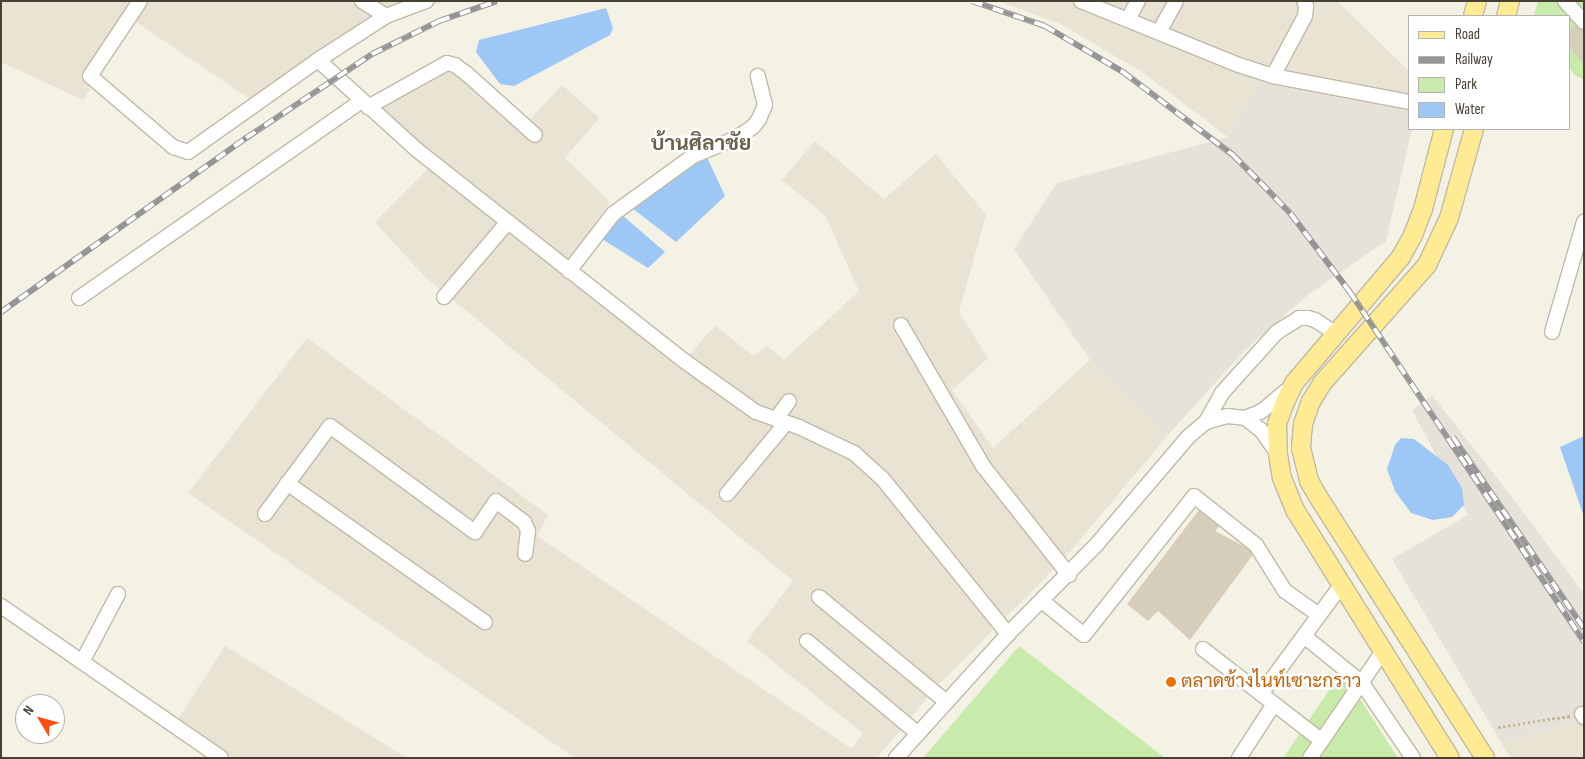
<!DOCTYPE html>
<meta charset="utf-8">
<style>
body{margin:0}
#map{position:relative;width:1585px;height:759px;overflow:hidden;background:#f4f1e5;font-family:"Sofia Sans Condensed",Sarabun,sans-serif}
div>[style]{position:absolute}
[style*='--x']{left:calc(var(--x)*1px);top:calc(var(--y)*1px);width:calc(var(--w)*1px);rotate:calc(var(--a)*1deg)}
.residential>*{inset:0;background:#e8e3d3}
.industrial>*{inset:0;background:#e6e2da}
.green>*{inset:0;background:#c8ebab}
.water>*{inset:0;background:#9dc8f5}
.building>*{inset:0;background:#d6ceba}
.path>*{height:2.5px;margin-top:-1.25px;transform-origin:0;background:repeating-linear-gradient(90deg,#c2b797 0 2.5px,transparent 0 5px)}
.roads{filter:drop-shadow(1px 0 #c0baa7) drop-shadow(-1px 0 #c0baa7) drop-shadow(0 1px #c0baa7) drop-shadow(0 -1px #c0baa7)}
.minor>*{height:14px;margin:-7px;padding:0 7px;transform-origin:7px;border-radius:7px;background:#fff}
.major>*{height:18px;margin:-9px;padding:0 9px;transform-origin:9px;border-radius:9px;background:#ffeb93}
.rail>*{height:5.5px;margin-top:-2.75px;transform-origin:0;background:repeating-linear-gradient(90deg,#fff 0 11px,#959595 0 22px);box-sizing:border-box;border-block:1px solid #959595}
.dots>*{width:14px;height:14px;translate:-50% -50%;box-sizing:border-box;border:2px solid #fff;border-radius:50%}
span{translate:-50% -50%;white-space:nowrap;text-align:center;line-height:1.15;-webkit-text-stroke:5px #fff;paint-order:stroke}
.food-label{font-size:19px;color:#c56008}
.left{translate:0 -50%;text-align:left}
.quarter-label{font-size:21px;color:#6a604b;font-weight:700}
.frame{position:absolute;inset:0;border:2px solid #474134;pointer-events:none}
.legend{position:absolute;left:1408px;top:15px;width:162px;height:115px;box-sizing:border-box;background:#fff;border:1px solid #b5b3ae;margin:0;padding:6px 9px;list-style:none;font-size:15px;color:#474134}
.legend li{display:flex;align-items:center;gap:10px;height:25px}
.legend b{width:25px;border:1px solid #b5b3ae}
.north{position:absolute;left:15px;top:694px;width:50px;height:50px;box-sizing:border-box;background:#fff;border:1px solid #b5b3ae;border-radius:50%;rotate:307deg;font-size:14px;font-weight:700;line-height:20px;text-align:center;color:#474134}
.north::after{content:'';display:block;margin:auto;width:18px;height:22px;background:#ff4c11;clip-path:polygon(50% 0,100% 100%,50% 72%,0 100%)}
</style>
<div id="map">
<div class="residential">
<i style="clip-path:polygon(1px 1px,444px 1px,392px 20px,262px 107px,133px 20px,83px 100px,1px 62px)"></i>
<i style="clip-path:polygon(998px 1px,1337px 1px,1409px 71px,1409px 111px,1263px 76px,1228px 137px,1142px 72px,1061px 24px)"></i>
<i style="clip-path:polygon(445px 54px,526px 124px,562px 85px,599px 118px,565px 158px,610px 202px,568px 262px,688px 356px,715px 326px,754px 356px,767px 346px,784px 360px,859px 291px,825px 215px,782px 180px,815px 141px,884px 199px,936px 154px,986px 215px,959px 312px,988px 358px,952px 390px,993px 448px,1090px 360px,1168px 435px,1063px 560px,938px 685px,877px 758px,575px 758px,188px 493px,307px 338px,548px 515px,537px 536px,852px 749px,863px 733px,747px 641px,793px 581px,423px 275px,375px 222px,429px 168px,360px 109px)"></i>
<i style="clip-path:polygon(225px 646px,407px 758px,225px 758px,175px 724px)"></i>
<i style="clip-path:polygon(1584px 718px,1584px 758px,1511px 758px,1502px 744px)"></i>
</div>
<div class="industrial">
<i style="clip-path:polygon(1263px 76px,1409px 111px,1409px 129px,1412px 129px,1386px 241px,1309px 294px,1244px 351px,1168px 435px,1090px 360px,1014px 249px,1057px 183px,1228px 137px)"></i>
<i style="clip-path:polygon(1432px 395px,1515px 501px,1584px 594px,1584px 718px,1502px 744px,1392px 559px,1468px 515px,1412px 410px)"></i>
</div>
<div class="green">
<i style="clip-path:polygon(1538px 1px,1584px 1px,1584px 79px,1576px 76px,1569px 68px,1569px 16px,1534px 16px)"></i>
<i style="clip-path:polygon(1019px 646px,1165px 758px,923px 758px)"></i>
<i style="clip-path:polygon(1342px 671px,1398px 758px,1283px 758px)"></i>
</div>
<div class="water">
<i style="clip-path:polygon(606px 8px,613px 28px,610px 35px,514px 86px,500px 84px,476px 52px,479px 40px)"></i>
<i style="clip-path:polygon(706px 155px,725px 196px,676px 242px,632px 208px)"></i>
<i style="clip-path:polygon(615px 209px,665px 252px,648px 268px,591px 232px)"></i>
<i style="clip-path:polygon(1584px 436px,1584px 517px,1560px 447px)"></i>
<i style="clip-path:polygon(1401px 438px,1414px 439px,1448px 465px,1462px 488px,1464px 505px,1452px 517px,1433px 520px,1411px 513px,1395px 491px,1387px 469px,1395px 445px)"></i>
</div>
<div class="building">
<i style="clip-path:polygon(1577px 24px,1584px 32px,1584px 59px,1581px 61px,1569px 47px,1569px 31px)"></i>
<i style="clip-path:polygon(1202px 506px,1223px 522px,1215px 531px,1255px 552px,1190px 640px,1158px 611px,1148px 621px,1127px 604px)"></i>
</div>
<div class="path">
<i style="--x:1498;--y:727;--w:73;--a:-8.7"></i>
</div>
<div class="roads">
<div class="minor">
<i style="--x:140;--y:1;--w:90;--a:123.7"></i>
<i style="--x:90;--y:76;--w:109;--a:40.5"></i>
<i style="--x:173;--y:147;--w:16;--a:18"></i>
<i style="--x:188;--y:152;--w:159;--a:-35.3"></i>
<i style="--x:318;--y:60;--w:81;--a:-32.9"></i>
<i style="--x:362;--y:1;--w:28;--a:32"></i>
<i style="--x:386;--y:16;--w:43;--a:-20.6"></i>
<i style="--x:1081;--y:1;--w:170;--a:22.1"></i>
<i style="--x:1239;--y:65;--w:36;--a:18"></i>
<i style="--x:1273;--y:76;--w:138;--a:10.8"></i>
<i style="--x:1565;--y:1;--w:28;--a:48"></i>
<i style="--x:1128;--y:19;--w:21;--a:-61"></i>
<i style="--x:1159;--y:32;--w:35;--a:-61"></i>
<i style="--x:318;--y:60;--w:134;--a:42.3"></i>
<i style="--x:417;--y:150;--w:339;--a:38.3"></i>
<i style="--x:683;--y:360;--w:90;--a:35.5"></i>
<i style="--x:756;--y:412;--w:46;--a:19.2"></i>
<i style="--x:799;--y:427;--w:61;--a:25.3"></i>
<i style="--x:854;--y:453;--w:38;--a:42"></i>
<i style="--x:882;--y:478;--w:201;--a:51.1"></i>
<i style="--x:1273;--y:76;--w:68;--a:-61.9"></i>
<i style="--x:1305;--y:16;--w:10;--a:-84"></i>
<i style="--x:1306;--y:6;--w:5;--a:-112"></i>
<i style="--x:368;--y:107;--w:90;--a:-29.1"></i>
<i style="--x:447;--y:63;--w:8;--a:14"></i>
<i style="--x:455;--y:65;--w:15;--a:37"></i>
<i style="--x:467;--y:74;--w:91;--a:41.9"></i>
<i style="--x:569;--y:271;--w:72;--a:-52.3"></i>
<i style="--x:613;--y:214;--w:99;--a:-35.9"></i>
<i style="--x:693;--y:156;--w:47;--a:-22.7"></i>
<i style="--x:736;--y:138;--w:20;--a:-33"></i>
<i style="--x:753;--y:127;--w:10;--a:-53"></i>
<i style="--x:759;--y:119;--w:15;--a:-67"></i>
<i style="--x:765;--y:105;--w:30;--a:-104"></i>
<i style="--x:444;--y:297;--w:97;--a:-49.6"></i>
<i style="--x:79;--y:298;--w:344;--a:-34.9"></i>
<i style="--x:901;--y:325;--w:163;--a:59.8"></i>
<i style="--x:983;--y:466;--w:139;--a:51.7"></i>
<i style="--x:1552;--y:332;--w:115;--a:-73.8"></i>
<i style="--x:1245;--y:418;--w:20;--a:37"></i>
<i style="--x:1261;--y:430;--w:29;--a:55"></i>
<i style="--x:776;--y:419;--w:22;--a:-54"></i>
<i style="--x:1206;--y:422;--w:33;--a:-61"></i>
<i style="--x:1222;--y:393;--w:82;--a:-48"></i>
<i style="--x:1277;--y:332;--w:26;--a:-32"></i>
<i style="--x:1299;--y:318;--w:9;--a:0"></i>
<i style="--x:1308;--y:318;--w:7;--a:16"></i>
<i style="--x:1315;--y:320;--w:24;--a:33"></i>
<i style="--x:287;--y:483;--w:242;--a:35.1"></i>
<i style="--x:727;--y:494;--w:92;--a:-50.3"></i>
<i style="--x:265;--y:514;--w:109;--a:-53.5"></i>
<i style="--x:330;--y:426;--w:180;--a:36.2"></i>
<i style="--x:475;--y:532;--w:37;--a:-56"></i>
<i style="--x:496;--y:501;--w:35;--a:37"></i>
<i style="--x:524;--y:522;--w:10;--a:66"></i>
<i style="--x:528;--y:531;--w:23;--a:97"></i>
<i style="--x:819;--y:597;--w:163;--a:39.5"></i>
<i style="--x:1042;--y:601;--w:54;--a:39"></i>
<i style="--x:1084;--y:635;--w:177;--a:-51.6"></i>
<i style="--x:1194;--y:496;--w:79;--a:38.3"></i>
<i style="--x:1256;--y:545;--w:54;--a:57.8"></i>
<i style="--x:1285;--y:591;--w:42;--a:35.2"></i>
<i style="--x:1;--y:606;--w:267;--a:34.6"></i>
<i style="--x:1304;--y:636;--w:75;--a:39"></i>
<i style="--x:1362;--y:683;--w:91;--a:55.8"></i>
<i style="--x:807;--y:641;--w:143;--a:39.9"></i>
<i style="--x:1203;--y:649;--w:150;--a:37.7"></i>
<i style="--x:82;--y:662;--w:77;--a:-62.1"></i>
<i style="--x:1261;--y:694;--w:137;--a:-53.6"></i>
<i style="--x:1582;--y:714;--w:4;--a:56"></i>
<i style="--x:896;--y:758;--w:167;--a:-47.9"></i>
<i style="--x:1008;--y:634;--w:127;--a:-45.3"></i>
<i style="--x:1097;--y:544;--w:140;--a:-49.6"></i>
<i style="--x:1188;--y:437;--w:23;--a:-40"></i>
<i style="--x:1206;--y:422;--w:22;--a:-16"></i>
<i style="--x:1227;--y:416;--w:18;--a:6"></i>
<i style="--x:1245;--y:418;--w:18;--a:-22"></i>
<i style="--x:1262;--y:411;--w:35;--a:-40"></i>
<i style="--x:1239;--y:758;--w:64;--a:-57.1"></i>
<i style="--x:1310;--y:758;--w:130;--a:-55.7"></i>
</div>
<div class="major">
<i style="--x:1473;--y:16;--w:16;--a:-75"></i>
<i style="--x:1506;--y:16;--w:16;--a:-75"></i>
<i style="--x:1444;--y:129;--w:83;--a:104.7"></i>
<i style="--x:1423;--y:209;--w:30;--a:111"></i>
<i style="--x:1412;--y:237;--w:23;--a:119"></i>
<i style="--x:1401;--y:257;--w:165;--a:130.3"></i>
<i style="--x:1294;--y:383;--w:21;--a:115"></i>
<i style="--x:1285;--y:402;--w:23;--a:110"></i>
<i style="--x:1277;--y:424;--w:30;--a:88"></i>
<i style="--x:1278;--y:454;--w:24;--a:81"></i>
<i style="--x:1282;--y:478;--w:35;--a:68"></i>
<i style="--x:1295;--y:510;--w:292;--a:58"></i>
<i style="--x:1474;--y:129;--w:92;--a:105.7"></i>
<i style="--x:1449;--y:218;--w:52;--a:115.1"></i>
<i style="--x:1427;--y:265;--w:157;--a:131.6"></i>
<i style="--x:1323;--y:382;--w:22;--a:122"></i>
<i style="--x:1311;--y:401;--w:24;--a:109"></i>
<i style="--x:1303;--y:424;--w:24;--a:95"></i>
<i style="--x:1301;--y:448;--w:34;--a:76"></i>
<i style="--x:1309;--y:481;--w:16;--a:60"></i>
<i style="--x:1317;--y:495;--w:312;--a:57.4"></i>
</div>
</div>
<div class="rail">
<i style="--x:972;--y:1;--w:77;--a:18.9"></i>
<i style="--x:1045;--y:26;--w:91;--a:30.5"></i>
<i style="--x:1123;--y:72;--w:138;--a:37"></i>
<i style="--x:1233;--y:155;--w:38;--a:45"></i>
<i style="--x:1260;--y:182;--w:45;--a:45.9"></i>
<i style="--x:1291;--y:214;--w:98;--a:52.9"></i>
<i style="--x:1350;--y:292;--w:421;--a:56.2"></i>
<i style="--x:1;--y:312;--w:301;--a:-35.4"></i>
<i style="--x:246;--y:138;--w:151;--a:-33.7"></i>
<i style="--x:372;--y:54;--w:75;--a:-26.2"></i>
<i style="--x:439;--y:21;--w:61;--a:-19"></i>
<i style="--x:1453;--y:437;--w:232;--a:55.6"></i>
</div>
<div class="dots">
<i style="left:1171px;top:682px;background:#e8710a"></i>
</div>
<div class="food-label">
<span class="left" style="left:1181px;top:682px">ตลาดช้างไนท์เซาะกราว</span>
</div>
<div class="quarter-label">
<span style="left:701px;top:144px">บ้านศิลาชัย</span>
</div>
<div class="frame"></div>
<ul class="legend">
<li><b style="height:6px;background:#ffeb93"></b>Road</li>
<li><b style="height:6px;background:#959595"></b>Railway</li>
<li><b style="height:14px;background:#c8ebab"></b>Park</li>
<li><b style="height:14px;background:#9dc8f5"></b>Water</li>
</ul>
<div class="north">N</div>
</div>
